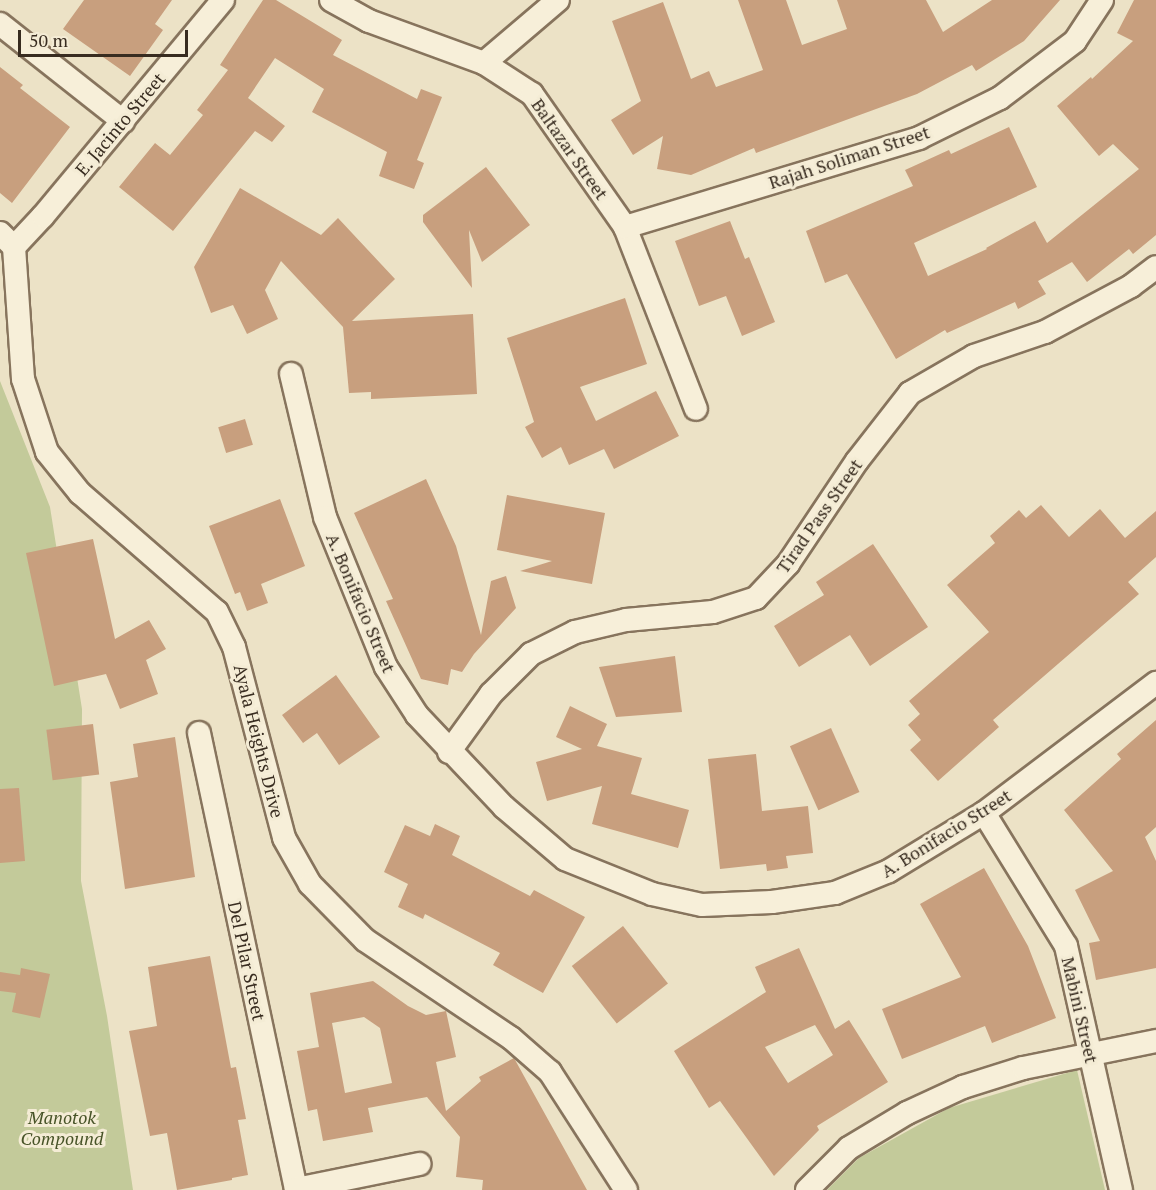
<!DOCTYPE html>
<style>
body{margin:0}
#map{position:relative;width:1156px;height:1190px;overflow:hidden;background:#ece2c6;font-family:"PT Serif",serif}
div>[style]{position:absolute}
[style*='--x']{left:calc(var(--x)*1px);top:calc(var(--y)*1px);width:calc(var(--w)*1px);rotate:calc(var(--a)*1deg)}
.green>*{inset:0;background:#c3ca9a}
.building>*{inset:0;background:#c89f7e;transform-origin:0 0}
.roads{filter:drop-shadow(2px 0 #87745d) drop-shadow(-2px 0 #87745d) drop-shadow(0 2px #87745d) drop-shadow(0 -2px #87745d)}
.minor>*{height:22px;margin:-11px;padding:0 11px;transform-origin:11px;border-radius:11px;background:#f7efd9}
span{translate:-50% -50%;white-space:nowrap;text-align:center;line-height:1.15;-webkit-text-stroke:6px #f4ecd5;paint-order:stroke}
.street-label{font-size:18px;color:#382c20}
.park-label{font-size:18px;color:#475327;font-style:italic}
.scale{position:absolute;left:18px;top:30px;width:170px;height:27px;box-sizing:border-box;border:3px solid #382c20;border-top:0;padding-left:8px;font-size:18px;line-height:21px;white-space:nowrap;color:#382c20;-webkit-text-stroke:4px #f4ecd5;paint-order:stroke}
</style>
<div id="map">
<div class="green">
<i style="clip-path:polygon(0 381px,50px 507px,82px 709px,81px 881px,107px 1016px,133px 1190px,0 1190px)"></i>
<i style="clip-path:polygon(1077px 1070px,1105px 1190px,827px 1190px,859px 1158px,949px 1108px)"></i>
</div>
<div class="building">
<i style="clip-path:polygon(84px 0,172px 0,155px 24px,163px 30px,130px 76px,63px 29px)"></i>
<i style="clip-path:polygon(263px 0,276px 0,342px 40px,333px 55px,417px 99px,421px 89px,442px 97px,417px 160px,424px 163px,414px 189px,379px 176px,387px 152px,312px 112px,324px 89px,275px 58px,248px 98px,285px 126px,272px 142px,255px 131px,173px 231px,119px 187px,155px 143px,170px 155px,203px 115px,197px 110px,228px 70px,220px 65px)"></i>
<i style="clip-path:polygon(738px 0,786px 0,802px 45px,847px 29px,837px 0,926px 0,943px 32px,992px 0,1060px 0,1024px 41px,976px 71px,972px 65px,917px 94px,756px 153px,754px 148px,691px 175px,657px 169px,663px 136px,633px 155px,611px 120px,641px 101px,612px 21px,663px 2px,691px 79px,709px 71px,716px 87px,763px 70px)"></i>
<i style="clip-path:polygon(1134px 0,1156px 0,1156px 235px,1133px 254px,1129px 249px,1087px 282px,1072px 262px,1038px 281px,1046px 294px,1018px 309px,1015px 302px,947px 333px,945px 330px,896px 359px,847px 274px,825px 283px,806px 231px,913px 186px,905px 170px,949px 150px,951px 154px,1009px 127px,1037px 187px,914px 243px,928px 276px,987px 249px,986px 248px,1035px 221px,1047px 243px,1139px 169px,1113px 144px,1099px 156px,1057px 106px,1091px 77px,1092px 79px,1133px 41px,1117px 33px)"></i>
<i style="clip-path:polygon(0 67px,23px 85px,20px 88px,70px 127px,12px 203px,0 193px)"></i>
<i style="clip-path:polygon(486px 167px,530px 225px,482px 262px,469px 230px,472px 288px,423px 222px,423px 215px)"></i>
<i style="clip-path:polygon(240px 188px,321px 235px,338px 218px,395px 279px,352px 321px,473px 314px,477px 394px,371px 399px,371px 392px,349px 393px,343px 327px,281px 261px,265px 290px,278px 319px,247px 334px,233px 305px,211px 313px,194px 267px)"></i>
<i style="clip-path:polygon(730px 221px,745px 259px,749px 257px,775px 322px,742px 336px,726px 296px,699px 306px,675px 241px)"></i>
<i style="clip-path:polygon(625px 298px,647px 364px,580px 387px,596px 421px,656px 391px,679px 436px,614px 469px,604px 449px,569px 465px,561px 447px,542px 458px,525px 427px,534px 422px,507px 338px)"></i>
<i style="left:245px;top:419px;width:27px;height:28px;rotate:73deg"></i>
<i style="clip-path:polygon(426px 479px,456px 546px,481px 635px,491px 581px,506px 576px,516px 608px,474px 654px,462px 672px,451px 669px,448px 685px,421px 679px,386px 601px,393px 599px,354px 513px)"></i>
<i style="clip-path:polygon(507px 495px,605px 513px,592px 584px,520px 571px,552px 561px,497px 550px)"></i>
<i style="clip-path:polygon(280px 499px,305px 566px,261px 584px,268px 603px,247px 611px,240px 592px,235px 594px,209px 526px)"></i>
<i style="clip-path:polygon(1041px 505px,1069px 537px,1100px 509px,1125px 538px,1156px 511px,1156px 557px,1128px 582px,1139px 594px,993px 720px,999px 727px,938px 781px,910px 750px,921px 740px,908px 725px,920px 714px,909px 701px,989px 632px,947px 585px,995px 543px,990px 536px,1019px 510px,1026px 518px)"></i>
<i style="clip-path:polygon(93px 539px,115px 639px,149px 620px,166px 649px,146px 660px,158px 694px,120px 709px,106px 674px,54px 686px,26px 553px)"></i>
<i style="clip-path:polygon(873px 544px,928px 627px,870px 666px,850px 635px,799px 667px,774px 626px,824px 595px,816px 582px)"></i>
<i style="clip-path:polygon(675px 656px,682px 712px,616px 717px,599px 667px)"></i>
<i style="clip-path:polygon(336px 675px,380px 737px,339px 765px,317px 733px,303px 743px,282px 715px)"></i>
<i style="clip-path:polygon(570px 706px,607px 724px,597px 746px,642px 758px,631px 794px,689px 810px,678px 848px,592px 824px,602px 786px,547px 801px,536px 762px,582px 749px,556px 737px)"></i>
<i style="clip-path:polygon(1156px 720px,1156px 827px,1145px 837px,1156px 861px,1156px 968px,1096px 980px,1089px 943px,1100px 941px,1075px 890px,1113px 871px,1064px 810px,1121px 759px,1117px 754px)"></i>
<i style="left:93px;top:724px;width:51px;height:47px;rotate:83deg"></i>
<i style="left:831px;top:728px;width:70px;height:45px;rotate:66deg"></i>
<i style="clip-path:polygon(175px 737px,195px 877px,125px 889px,110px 782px,138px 777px,133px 744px)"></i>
<i style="clip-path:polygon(756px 754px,762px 811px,808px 806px,813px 853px,786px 856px,788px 868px,767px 871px,766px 864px,720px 869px,708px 759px)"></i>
<i style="clip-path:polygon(19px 788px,25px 861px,0 863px,0 789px)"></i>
<i style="clip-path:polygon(435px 824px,460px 836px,452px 855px,530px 896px,534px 890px,585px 917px,543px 993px,493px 965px,500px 953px,425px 914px,423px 919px,398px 907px,408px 884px,384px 872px,405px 825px,430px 836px)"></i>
<i style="clip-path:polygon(984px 868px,1028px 946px,1056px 1018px,992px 1043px,985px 1026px,902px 1059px,882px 1009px,961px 977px,920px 904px)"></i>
<i style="left:623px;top:926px;width:73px;height:65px;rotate:52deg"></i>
<i style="clip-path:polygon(evenodd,799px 948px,835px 1029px,849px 1020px,888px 1082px,817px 1126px,819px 1130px,774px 1176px,720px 1101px,709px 1108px,674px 1051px,766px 992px,755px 967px,799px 948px,815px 1025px,833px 1055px,788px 1083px,765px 1047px,815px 1025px)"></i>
<i style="clip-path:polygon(210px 956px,231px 1068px,236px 1067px,246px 1119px,238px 1120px,248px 1175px,232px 1178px,232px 1180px,177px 1190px,167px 1133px,150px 1136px,129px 1031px,157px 1026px,148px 967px)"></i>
<i style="clip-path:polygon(21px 968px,50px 974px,40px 1018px,12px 1012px,16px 993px,0 991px,0 972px,20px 975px)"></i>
<i style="clip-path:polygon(evenodd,373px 981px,408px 1006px,426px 1015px,446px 1011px,456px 1057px,436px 1062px,446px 1111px,481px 1081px,479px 1077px,514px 1058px,587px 1190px,482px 1190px,483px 1180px,456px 1177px,460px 1137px,427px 1097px,368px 1108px,373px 1132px,323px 1141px,317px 1109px,308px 1111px,297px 1051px,319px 1047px,310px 993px,373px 981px,364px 1017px,380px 1028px,392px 1083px,345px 1093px,332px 1023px,364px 1017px)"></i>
</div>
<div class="roads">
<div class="minor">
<i style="--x:331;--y:0;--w:43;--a:28.9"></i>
<i style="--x:369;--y:21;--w:122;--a:20.1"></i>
<i style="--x:484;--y:63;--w:57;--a:32.9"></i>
<i style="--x:532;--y:94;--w:162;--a:55"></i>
<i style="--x:625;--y:227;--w:195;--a:68.7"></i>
<i style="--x:0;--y:24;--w:157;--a:38.3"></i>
<i style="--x:484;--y:63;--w:97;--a:-40.4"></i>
<i style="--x:625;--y:227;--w:307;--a:-16.8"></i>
<i style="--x:919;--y:138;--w:90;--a:-26.3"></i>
<i style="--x:1000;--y:98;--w:94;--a:-37.2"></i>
<i style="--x:1075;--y:41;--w:49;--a:-56.6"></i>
<i style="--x:0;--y:233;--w:20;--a:45"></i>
<i style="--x:14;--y:247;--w:132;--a:86.1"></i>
<i style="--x:23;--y:379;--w:77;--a:71.8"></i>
<i style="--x:47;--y:452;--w:53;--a:51.2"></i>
<i style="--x:80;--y:493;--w:181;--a:41"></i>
<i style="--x:217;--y:612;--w:39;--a:64"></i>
<i style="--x:234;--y:647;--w:197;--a:75.3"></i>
<i style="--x:284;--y:838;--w:53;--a:60.5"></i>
<i style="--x:310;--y:884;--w:78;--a:45.5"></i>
<i style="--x:365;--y:940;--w:176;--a:33.9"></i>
<i style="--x:511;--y:1038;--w:52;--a:41.1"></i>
<i style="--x:550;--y:1072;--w:140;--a:57.2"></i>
<i style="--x:14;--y:247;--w:42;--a:-46.9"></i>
<i style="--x:43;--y:216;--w:281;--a:-50.2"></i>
<i style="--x:291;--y:374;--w:147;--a:76.6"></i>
<i style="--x:325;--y:517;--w:162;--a:67.9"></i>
<i style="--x:386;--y:667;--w:57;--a:57.1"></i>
<i style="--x:417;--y:715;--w:127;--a:46.6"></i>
<i style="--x:504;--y:807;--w:80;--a:40.4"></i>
<i style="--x:565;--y:859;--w:94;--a:21.9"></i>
<i style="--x:652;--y:894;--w:51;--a:12.4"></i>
<i style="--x:702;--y:905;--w:70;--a:-2.5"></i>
<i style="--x:772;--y:902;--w:64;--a:-8.1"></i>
<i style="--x:835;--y:893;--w:58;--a:-22.2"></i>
<i style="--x:889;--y:871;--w:111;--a:-31.4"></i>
<i style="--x:984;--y:813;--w:216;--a:-37.1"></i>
<i style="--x:199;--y:733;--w:467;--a:78"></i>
<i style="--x:449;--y:752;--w:72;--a:-54.1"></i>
<i style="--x:491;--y:694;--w:57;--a:-45"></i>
<i style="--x:531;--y:654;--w:49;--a:-26.6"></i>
<i style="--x:575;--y:632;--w:52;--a:-13.2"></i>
<i style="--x:626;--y:620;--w:87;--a:-5.3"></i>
<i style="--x:713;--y:612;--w:45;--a:-18"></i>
<i style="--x:756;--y:598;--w:47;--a:-46.7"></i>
<i style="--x:788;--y:564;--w:124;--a:-56.2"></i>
<i style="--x:857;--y:461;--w:86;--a:-52.1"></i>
<i style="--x:910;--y:393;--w:74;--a:-30"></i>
<i style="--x:974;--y:356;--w:75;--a:-18.7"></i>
<i style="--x:1045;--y:332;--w:98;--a:-28.1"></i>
<i style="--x:1131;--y:286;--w:31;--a:-37"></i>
<i style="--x:984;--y:813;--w:156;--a:58.3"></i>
<i style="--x:1066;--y:946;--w:250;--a:77.3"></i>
<i style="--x:296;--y:1189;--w:126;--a:-11.5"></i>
<i style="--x:807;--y:1190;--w:59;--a:-45"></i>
<i style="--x:849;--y:1148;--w:68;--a:-31.1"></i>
<i style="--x:907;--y:1113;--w:62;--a:-24.9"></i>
<i style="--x:963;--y:1087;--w:63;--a:-17.6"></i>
<i style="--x:1023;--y:1068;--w:136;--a:-11.5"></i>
</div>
</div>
<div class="street-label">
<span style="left:120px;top:124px;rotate:-50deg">E. Jacinto Street</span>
<span style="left:570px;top:149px;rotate:55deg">Baltazar Street</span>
<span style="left:849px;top:157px;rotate:-18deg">Rajah Soliman Street</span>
<span style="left:819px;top:516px;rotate:-55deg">Tirad Pass Street</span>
<span style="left:361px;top:603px;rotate:67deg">A. Bonifacio Street</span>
<span style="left:259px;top:741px;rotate:76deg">Ayala Heights Drive</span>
<span style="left:946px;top:833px;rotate:-32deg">A. Bonifacio Street</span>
<span style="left:247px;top:961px;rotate:78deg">Del Pilar Street</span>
<span style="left:1080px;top:1010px;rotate:77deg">Mabini Street</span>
</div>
<div class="park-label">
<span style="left:62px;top:1128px">Manotok<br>Compound</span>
</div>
<div class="scale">50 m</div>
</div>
